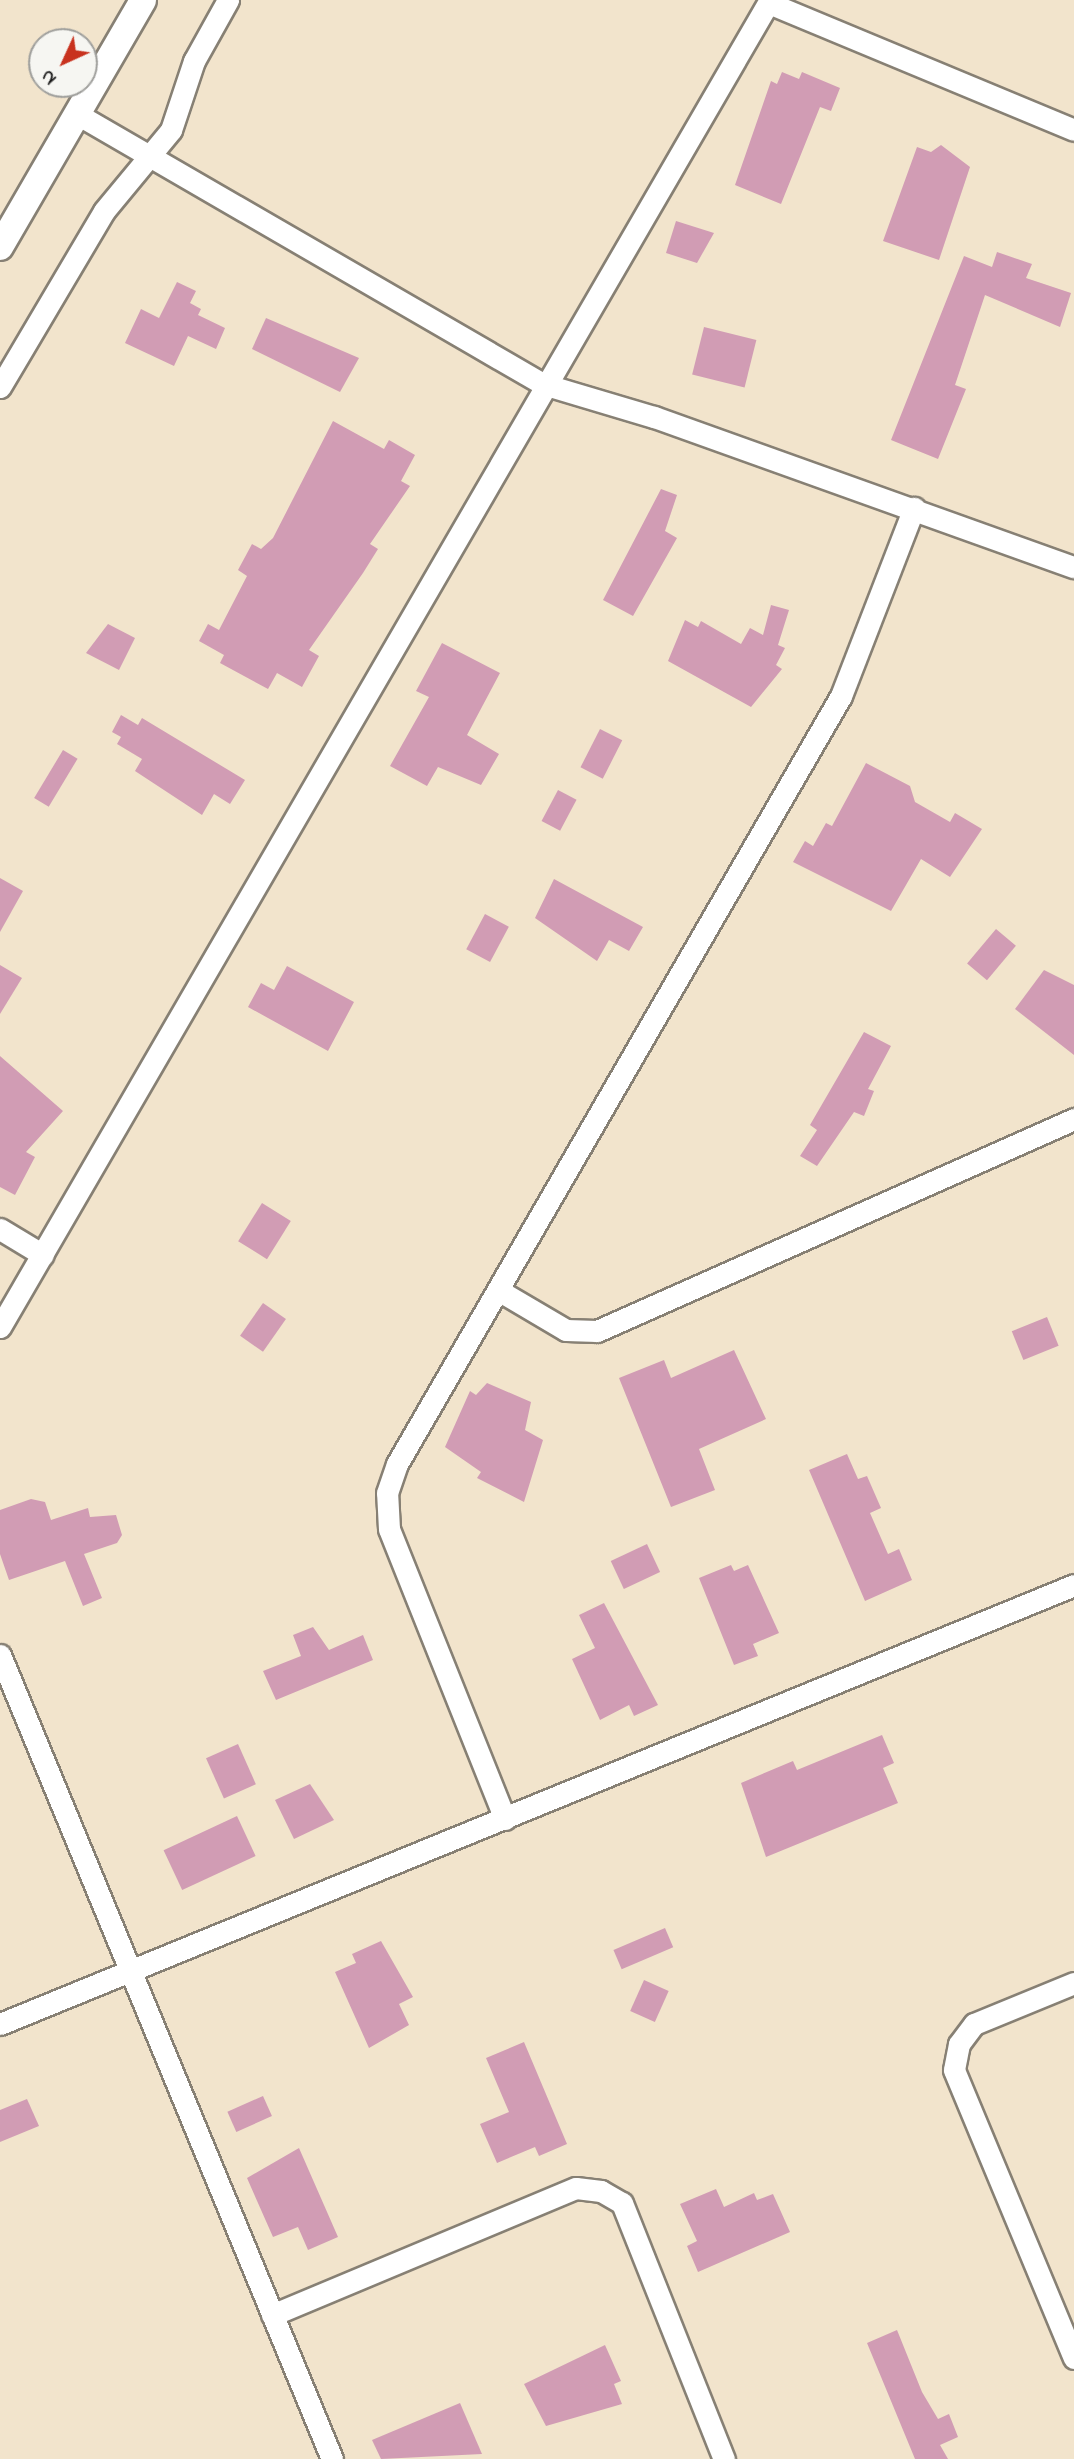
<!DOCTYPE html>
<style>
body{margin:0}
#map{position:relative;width:1074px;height:2459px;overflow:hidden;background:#f2e4cc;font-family:"Indie Flower",sans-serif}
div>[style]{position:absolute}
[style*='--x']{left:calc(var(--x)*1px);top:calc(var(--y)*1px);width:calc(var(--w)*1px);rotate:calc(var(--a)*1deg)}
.building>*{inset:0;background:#d19cb4;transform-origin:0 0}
.roads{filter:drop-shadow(2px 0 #878074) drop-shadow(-2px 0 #878074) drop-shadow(0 2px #878074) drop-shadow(0 -2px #878074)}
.minor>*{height:21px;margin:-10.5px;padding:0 10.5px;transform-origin:10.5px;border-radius:10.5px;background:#fff}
.tertiary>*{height:26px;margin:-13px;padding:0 13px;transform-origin:13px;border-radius:13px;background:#fff}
span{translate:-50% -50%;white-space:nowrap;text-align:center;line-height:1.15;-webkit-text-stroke:6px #f6f6f2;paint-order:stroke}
.north{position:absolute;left:28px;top:28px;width:70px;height:70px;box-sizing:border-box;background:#f6f6f2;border:2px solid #9f9f9c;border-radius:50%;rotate:225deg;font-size:19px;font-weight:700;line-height:28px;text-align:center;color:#1c1c1c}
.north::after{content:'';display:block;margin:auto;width:24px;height:32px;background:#c8321e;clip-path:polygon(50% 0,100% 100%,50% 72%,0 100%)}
</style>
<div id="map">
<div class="building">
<i style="clip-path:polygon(782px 72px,799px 79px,802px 72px,840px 88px,831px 111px,820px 107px,781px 204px,735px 185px,771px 81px,777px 84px)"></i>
<i style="clip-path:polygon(941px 145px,970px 167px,939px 260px,883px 241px,917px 147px,931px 152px)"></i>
<i style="clip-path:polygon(676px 221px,714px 233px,697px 263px,666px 253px)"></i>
<i style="clip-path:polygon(997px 252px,1032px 264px,1026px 278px,1071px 293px,1060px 327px,985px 295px,955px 385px,966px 389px,938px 459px,891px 440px,964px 256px,992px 267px)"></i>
<i style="clip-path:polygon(177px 282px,196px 291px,190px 303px,201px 309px,198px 315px,225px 328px,216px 349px,188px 336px,174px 366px,125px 343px,141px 309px,159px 318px)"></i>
<i style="clip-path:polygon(266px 318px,359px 358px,340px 392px,252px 349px)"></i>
<i style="left:704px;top:327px;width:54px;height:49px;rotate:14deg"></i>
<i style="clip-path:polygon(333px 421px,384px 449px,389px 440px,415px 455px,401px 481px,410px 486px,370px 544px,378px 549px,363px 573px,309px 650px,319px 656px,302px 687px,277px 673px,268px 689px,220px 663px,224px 655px,199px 641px,208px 624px,219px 630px,247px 576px,238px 570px,252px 544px,261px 549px,273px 538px)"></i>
<i style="clip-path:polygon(661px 489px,677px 495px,665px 531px,677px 538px,633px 616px,603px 600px)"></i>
<i style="clip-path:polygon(771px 605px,789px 610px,778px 645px,785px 648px,776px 665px,782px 669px,751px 707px,668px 661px,685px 620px,698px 627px,701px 621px,741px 644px,750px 628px,763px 635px)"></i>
<i style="clip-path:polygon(108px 624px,135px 638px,119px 670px,86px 653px)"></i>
<i style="clip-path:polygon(442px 643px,500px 673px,467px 735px,499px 754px,481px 785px,438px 767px,427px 786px,390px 766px,429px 697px,416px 691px)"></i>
<i style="clip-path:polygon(121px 715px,138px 725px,142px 718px,245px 780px,230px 804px,214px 794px,202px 815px,135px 771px,142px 759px,117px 744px,121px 737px,112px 732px)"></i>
<i style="left:600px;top:729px;width:25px;height:43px;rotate:27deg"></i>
<i style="left:63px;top:750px;width:17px;height:56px;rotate:31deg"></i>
<i style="clip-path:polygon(866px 763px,910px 786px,915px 802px,950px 822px,955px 813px,982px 829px,950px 877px,921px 859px,891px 911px,793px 862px,805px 841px,813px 846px,826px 823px,832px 826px)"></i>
<i style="left:558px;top:790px;width:21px;height:35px;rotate:28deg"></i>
<i style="clip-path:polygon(0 878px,23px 891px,0 932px)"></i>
<i style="clip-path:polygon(554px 879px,643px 927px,629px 951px,609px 940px,597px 961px,535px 918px)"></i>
<i style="left:485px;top:914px;width:27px;height:40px;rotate:28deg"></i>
<i style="left:996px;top:929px;width:26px;height:45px;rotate:40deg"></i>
<i style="clip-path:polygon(0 965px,22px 978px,0 1014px)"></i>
<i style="clip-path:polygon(287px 966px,354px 1002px,328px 1051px,248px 1007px,261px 983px,274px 990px)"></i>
<i style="clip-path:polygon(1044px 970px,1074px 985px,1074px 1055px,1015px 1009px)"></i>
<i style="clip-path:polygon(864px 1032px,891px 1046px,868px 1089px,874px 1091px,864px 1116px,854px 1112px,817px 1166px,800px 1156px,817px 1130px,810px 1125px)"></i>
<i style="clip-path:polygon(0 1056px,63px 1111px,26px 1152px,35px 1157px,15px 1195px,0 1187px)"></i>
<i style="left:262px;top:1203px;width:34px;height:45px;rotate:32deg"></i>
<i style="left:263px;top:1303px;width:28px;height:40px;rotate:35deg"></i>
<i style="left:1047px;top:1317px;width:31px;height:38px;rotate:68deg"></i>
<i style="clip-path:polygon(734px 1350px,766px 1419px,699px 1449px,715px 1490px,671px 1507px,619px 1378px,664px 1360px,671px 1378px)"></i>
<i style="clip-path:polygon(487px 1383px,531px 1402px,525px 1430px,543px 1440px,524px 1502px,477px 1478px,481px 1472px,445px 1447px,470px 1391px,476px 1395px)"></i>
<i style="clip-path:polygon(847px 1454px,858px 1479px,867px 1476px,881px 1508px,870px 1513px,888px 1554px,899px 1549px,912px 1580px,865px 1601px,809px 1470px)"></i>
<i style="clip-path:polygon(31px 1499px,45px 1502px,51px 1520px,88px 1508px,90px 1517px,116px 1515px,122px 1535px,117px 1543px,84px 1554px,102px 1598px,83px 1606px,65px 1561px,9px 1580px,0 1554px,0 1510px)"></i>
<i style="left:647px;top:1544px;width:31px;height:40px;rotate:65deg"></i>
<i style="clip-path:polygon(731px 1565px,734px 1571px,748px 1565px,779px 1633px,753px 1644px,758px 1656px,734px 1665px,699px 1578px)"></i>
<i style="clip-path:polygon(604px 1603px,658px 1705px,634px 1716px,629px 1705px,600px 1720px,572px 1659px,595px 1648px,579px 1615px)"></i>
<i style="clip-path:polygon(313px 1627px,329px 1650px,363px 1635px,373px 1660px,276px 1700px,263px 1671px,301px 1656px,293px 1635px)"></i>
<i style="clip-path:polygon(882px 1735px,894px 1763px,883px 1768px,898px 1803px,766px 1857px,741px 1783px,793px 1761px,797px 1770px)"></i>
<i style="left:238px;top:1744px;width:44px;height:35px;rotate:66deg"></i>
<i style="clip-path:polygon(310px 1784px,334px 1820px,294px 1839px,275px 1800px)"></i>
<i style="left:237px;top:1816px;width:44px;height:81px;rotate:65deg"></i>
<i style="left:665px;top:1928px;width:21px;height:56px;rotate:67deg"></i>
<i style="clip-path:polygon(381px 1941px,413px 1997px,399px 2004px,409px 2025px,369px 2048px,335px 1972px,356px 1963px,352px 1954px)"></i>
<i style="left:644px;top:1980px;width:27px;height:34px;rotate:24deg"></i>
<i style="clip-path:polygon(524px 2042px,567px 2144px,539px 2156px,535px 2147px,497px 2163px,480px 2124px,509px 2112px,486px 2058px)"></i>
<i style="left:263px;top:2096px;width:22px;height:39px;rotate:66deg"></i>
<i style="clip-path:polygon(27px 2099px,39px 2126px,0 2142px,0 2110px)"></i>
<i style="clip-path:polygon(299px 2148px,338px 2237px,308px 2250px,298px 2227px,273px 2237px,247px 2178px)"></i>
<i style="clip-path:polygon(716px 2189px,724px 2207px,754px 2193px,757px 2200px,773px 2194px,790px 2232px,698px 2272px,687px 2246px,697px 2241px,680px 2204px)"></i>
<i style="clip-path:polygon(897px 2330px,922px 2392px,938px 2419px,949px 2414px,958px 2437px,940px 2445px,948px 2459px,915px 2459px,867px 2343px)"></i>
<i style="clip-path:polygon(605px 2345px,621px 2381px,614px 2384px,622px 2404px,546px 2426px,524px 2384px)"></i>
<i style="clip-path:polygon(460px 2403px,482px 2454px,381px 2459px,372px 2440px)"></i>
</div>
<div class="roads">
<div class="minor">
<i style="--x:769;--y:3;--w:330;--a:22.6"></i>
<i style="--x:77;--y:114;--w:539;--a:30.09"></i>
<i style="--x:543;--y:384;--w:116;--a:16.6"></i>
<i style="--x:654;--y:417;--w:446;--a:19.7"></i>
<i style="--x:0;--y:387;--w:204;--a:-59.4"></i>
<i style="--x:104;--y:211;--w:105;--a:-50.4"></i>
<i style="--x:171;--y:130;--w:73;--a:-71.6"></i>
<i style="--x:194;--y:61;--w:70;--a:-60.9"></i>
<i style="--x:0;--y:1229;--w:50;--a:31.2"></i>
<i style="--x:498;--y:1290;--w:79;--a:30.5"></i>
<i style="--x:566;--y:1330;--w:31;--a:2"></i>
<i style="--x:597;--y:1331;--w:522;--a:-23.96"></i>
<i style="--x:0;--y:1327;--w:1534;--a:-59.88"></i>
<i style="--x:0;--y:1655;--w:870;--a:67.56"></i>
<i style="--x:505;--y:1819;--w:312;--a:-111.8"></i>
<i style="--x:389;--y:1529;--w:36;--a:-93"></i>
<i style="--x:387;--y:1493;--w:31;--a:-71"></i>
<i style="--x:397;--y:1464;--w:887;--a:-59.97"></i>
<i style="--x:841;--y:696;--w:202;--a:-68.8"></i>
<i style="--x:1074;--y:1983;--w:108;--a:157.7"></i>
<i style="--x:974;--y:2024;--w:25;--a:127"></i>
<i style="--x:959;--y:2044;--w:26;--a:101"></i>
<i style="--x:954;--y:2070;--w:312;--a:67.4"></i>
<i style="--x:0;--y:2024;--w:1160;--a:-22.23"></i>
<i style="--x:272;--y:2315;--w:329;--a:-22.7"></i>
<i style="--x:576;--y:2188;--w:25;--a:7"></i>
<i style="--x:601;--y:2191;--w:24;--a:30"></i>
<i style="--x:622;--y:2203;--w:276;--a:68.3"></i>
</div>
<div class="tertiary">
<i style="--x:0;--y:247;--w:285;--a:-59.9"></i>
</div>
</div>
<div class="north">N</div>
</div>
